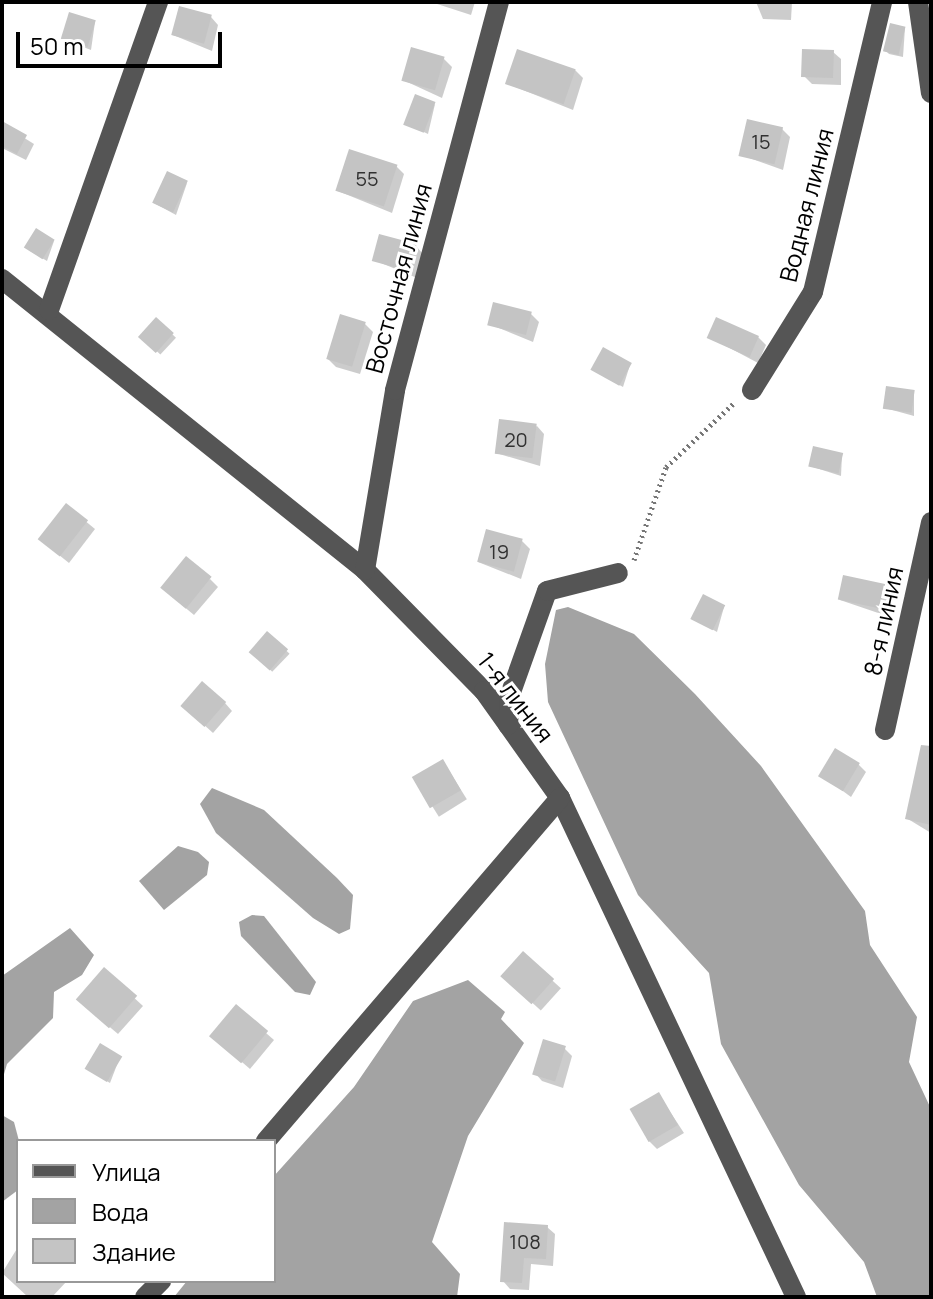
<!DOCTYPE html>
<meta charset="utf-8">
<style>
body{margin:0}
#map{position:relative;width:933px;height:1299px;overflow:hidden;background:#fff;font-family:Manrope,sans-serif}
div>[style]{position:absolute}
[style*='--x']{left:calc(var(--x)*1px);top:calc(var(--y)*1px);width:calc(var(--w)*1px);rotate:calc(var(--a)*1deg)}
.water>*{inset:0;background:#a3a3a3}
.shadow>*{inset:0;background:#0003;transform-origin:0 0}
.building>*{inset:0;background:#c4c4c4;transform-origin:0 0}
.path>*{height:5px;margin-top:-2.5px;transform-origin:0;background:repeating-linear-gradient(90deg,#777 0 2px,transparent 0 6px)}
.minor>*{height:20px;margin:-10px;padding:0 10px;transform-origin:10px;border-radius:10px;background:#555}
span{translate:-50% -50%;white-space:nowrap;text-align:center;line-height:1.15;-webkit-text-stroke:6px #fff;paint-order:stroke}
.number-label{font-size:20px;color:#313131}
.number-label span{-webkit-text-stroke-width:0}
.street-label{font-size:24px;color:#000}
.frame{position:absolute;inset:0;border:4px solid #000;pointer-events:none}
.legend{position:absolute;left:16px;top:1139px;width:260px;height:144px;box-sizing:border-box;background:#fff;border:2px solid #999;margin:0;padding:10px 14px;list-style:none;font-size:24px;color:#000}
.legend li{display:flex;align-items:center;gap:16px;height:40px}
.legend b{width:40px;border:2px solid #999}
.scale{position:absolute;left:16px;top:32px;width:206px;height:36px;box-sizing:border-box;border:4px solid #000;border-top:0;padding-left:10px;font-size:24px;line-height:28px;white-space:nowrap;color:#000;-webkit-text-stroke:6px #fff;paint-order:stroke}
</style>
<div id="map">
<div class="water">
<i style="clip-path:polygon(568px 607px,634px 634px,695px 694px,761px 766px,865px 911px,870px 945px,917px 1017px,909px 1062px,931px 1109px,931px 1297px,877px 1297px,864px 1262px,799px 1185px,721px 1044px,709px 973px,638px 895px,548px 702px,545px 664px,556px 610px)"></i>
<i style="clip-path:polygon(212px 788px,264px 810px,337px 878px,353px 895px,350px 929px,339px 934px,313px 918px,216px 833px,200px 804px)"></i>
<i style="clip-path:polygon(178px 846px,198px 852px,209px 862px,207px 875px,164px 910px,139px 881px)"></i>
<i style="clip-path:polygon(252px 915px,264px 916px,316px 982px,310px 995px,295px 992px,241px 936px,239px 922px)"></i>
<i style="clip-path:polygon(70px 928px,94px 955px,82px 975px,54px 992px,53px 1018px,7px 1064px,2px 1081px,2px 976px)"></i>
<i style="clip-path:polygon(468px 980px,505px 1012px,501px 1019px,524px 1043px,468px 1136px,432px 1242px,460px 1274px,457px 1297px,174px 1297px,187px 1281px,274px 1281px,274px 1176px,354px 1087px,413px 1001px)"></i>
<i style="clip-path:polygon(2px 1115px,14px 1122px,19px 1141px,18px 1190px,2px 1202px)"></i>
</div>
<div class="shadow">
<i style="clip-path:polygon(431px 2px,475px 2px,471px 15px)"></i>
<i style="clip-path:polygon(756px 2px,792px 2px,791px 20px,763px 19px)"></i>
<i style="clip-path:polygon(211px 17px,218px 25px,212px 51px,173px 35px)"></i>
<i style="clip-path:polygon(95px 22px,91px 50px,62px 39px)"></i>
<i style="clip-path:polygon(905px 28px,903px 57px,889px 54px,886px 51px)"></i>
<i style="clip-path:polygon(833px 52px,841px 59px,841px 85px,812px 84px,804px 76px)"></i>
<i style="clip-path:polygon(444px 59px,452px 67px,442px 98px,403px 80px)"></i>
<i style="clip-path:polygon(575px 70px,583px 78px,573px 110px,508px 84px)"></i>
<i style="clip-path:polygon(435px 104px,428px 134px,407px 124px)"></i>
<i style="clip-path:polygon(2px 124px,34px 144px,26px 160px,2px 148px)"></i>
<i style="clip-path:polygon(782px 129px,790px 137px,783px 170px,741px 155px)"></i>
<i style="clip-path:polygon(396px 166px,404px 174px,392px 213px,338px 191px)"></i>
<i style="clip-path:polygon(187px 183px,176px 215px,154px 203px)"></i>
<i style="clip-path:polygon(54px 241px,47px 261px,30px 251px)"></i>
<i style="clip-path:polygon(416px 246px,423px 254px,417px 278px,374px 260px)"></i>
<i style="clip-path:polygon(531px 314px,539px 322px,533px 342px,489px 324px)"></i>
<i style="left:157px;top:320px;width:26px;height:23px;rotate:43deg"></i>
<i style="clip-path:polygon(365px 324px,373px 332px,360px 374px,336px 367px,328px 359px)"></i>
<i style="clip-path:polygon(709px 337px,758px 337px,766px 345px,758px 363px)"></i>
<i style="clip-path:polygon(630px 365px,623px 387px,596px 372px)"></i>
<i style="clip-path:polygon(914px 392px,914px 416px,885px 408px)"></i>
<i style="clip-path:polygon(537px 426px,544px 434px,540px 466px,496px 453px)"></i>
<i style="clip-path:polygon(842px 455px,841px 476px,810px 466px)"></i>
<i style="clip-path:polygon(67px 506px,95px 529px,69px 563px,49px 547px)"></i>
<i style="clip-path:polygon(522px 541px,530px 549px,521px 579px,478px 562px)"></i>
<i style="clip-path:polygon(210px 579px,218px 587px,194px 615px,170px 595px)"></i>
<i style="clip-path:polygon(884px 586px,892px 594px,887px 616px,840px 600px)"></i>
<i style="clip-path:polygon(724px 607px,717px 632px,694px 619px)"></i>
<i style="left:268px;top:633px;width:30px;height:25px;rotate:44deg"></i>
<i style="clip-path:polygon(225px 703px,232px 711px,213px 733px,191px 713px)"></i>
<i style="left:443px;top:761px;width:45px;height:33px;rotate:58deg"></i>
<i style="clip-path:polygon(858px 764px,866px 772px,851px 797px,821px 775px)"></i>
<i style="clip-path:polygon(931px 769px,931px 833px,908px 819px)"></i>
<i style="left:523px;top:954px;width:51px;height:30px;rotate:42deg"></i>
<i style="clip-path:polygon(104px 970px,143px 1006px,118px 1034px,86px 1007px)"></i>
<i style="clip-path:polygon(266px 1033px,274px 1040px,250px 1069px,220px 1043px)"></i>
<i style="clip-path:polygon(564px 1048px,572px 1056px,563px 1088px,542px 1081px,535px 1073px)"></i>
<i style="clip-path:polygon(120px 1057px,110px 1083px,90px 1071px)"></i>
<i style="clip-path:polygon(659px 1095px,684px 1133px,657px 1149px,649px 1141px)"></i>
<i style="clip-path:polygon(547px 1227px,555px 1234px,553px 1266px,531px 1264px,529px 1290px,510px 1289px,503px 1281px)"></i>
<i style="clip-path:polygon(18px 1247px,18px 1281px,67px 1281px,52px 1297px,28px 1297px,2px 1273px)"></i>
</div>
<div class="building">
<i style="left:179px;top:6px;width:34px;height:30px;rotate:15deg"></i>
<i style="left:69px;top:12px;width:28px;height:28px;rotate:17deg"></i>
<i style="left:890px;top:23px;width:16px;height:29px;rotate:14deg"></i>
<i style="left:411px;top:47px;width:35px;height:35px;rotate:16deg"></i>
<i style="left:517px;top:49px;width:62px;height:37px;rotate:19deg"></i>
<i style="left:802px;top:49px;width:32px;height:28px;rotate:2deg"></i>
<i style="left:415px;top:94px;width:22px;height:33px;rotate:21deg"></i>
<i style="left:747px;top:119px;width:37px;height:38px;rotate:13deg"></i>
<i style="clip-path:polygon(2px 121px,27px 135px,17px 154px,2px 146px)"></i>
<i style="left:349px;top:149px;width:51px;height:44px;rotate:18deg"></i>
<i style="left:167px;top:171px;width:23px;height:35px;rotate:25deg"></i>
<i style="left:36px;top:228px;width:22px;height:23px;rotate:32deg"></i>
<i style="left:379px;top:234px;width:39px;height:28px;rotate:15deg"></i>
<i style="left:493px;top:302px;width:40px;height:24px;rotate:14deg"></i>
<i style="left:340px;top:314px;width:27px;height:47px;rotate:17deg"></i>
<i style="left:156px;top:317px;width:24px;height:27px;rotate:42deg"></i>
<i style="left:716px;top:317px;width:47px;height:23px;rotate:24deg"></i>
<i style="left:603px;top:347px;width:33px;height:26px;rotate:29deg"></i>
<i style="left:886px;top:386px;width:29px;height:23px;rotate:8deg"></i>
<i style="left:499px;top:419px;width:38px;height:35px;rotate:7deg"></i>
<i style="left:813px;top:446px;width:31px;height:21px;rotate:13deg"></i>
<i style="left:66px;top:503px;width:28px;height:46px;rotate:38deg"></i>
<i style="left:486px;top:529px;width:38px;height:34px;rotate:15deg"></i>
<i style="left:186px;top:556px;width:33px;height:41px;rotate:39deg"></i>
<i style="left:843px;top:575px;width:43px;height:25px;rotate:12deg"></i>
<i style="left:703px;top:594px;width:25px;height:28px;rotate:27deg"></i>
<i style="left:267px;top:631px;width:28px;height:28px;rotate:41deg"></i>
<i style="left:202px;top:681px;width:32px;height:33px;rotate:41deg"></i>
<i style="clip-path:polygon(921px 745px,931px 746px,931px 825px,905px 819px)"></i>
<i style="left:835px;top:748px;width:29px;height:33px;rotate:31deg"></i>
<i style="left:443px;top:759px;width:36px;height:36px;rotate:60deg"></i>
<i style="left:523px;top:951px;width:42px;height:34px;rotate:42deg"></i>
<i style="left:104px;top:967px;width:44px;height:43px;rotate:41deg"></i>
<i style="left:236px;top:1004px;width:42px;height:42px;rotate:40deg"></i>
<i style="left:543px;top:1039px;width:24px;height:37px;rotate:17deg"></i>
<i style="left:100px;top:1043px;width:26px;height:30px;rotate:31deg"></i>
<i style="left:659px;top:1092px;width:38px;height:34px;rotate:60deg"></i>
<i style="clip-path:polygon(504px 1222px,548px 1225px,546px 1259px,524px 1258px,522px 1283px,500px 1282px)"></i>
</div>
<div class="path">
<i style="--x:634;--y:560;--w:98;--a:-71"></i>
<i style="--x:666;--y:467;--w:95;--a:-43.3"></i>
</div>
<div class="minor">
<i style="--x:918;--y:2;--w:92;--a:81.9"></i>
<i style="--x:2;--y:279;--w:465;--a:38.7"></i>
<i style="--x:365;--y:570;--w:170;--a:45.5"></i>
<i style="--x:484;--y:691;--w:131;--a:54.6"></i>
<i style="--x:560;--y:798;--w:552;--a:64.69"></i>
<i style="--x:49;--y:310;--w:327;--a:-70.5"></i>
<i style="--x:752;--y:390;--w:115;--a:-58.1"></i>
<i style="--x:813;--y:292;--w:298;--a:-76.6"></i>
<i style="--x:365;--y:570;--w:182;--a:-80.5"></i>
<i style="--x:395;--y:390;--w:402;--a:-75"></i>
<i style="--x:508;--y:725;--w:30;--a:-86"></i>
<i style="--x:510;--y:695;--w:110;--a:-70.4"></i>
<i style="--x:547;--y:591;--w:73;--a:-14.2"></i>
<i style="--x:885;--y:730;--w:213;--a:-77.5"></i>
<i style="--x:266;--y:1141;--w:452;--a:-49.4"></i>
<i style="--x:145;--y:1297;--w:23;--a:-45"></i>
</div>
<div class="number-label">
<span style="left:761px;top:141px">15</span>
<span style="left:367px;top:178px">55</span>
<span style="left:516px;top:439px">20</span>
<span style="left:499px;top:551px">19</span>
<span style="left:525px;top:1241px">108</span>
</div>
<div class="street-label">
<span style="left:806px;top:205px;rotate:-76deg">Водная линия</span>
<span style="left:398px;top:278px;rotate:-75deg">Восточная линия</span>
<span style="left:883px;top:621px;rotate:-78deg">8-я линия</span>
<span style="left:516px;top:697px;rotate:52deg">1-я линия</span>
</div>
<div class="frame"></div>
<ul class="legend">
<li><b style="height:10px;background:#555"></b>Улица</li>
<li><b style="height:22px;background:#a3a3a3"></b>Вода</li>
<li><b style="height:22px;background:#c4c4c4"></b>Здание</li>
</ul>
<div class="scale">50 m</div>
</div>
